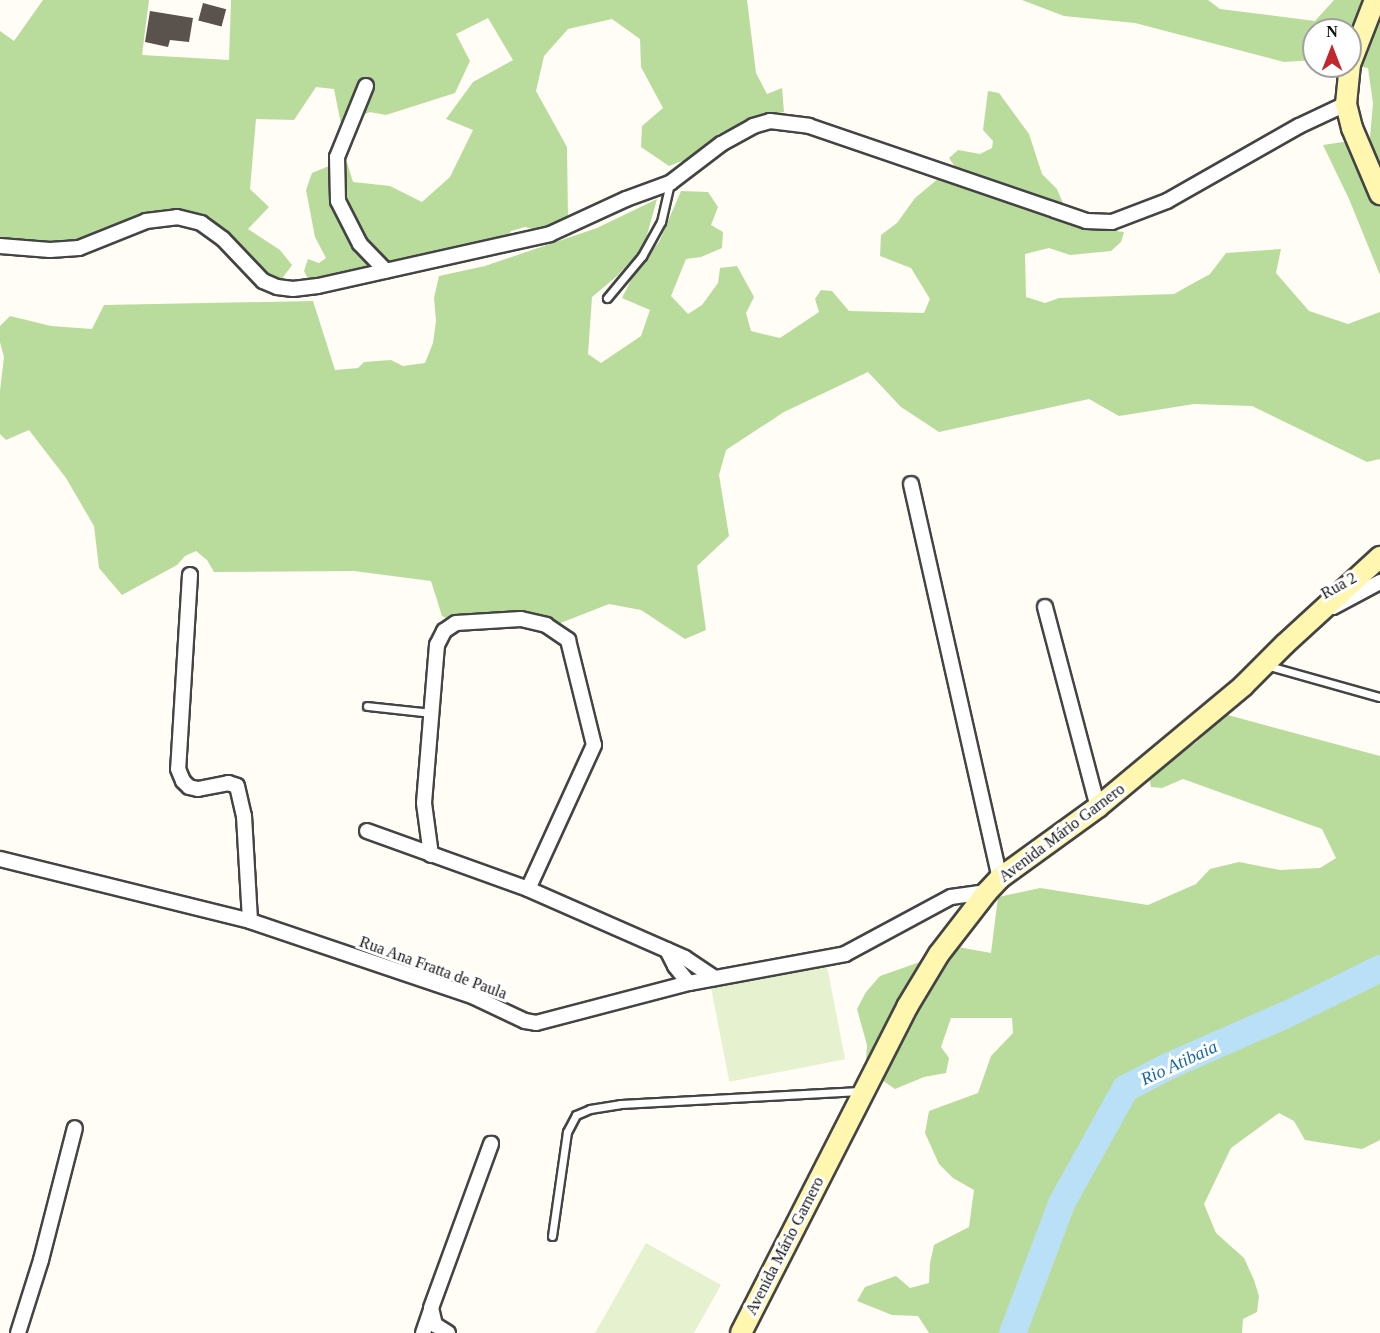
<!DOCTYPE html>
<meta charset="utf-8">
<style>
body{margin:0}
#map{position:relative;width:1380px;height:1333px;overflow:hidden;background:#fffdf5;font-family:"Times New Roman",serif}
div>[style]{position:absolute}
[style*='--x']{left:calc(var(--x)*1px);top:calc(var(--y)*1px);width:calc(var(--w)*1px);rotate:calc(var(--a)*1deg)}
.forest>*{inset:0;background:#b9dc9c}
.pitch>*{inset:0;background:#e6f2cf;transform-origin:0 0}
.river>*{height:27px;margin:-13.5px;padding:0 13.5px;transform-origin:13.5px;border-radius:13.5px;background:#b9e0f7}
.building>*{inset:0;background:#5a524d;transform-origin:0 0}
.roads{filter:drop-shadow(2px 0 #444) drop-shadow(-2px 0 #444) drop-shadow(0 2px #444) drop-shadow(0 -2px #444)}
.service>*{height:7px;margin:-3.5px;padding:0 3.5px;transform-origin:3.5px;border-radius:3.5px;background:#fff}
.minor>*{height:14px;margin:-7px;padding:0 7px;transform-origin:7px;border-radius:7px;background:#fff}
.secondary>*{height:20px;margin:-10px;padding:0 10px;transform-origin:10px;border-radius:10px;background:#fff6b0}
span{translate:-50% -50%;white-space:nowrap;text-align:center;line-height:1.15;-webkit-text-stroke:6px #fff;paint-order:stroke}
.street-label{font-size:16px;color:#111}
.water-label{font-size:18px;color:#1768a6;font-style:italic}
.north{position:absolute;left:1302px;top:18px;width:60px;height:60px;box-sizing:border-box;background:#fff;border:2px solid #a0a0a0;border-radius:50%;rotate:0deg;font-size:16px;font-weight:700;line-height:24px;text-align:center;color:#111}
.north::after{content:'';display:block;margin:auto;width:21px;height:27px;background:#c4262e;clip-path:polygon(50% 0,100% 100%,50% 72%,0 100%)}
</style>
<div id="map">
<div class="forest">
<i style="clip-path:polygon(43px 0,149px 0,142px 55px,229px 60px,231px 0,747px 0,756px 73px,767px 94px,782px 88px,784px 112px,748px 120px,718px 134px,693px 157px,669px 166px,641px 147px,642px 126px,663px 108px,641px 67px,640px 39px,612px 19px,568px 29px,544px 56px,536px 91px,567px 147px,568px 219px,537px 230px,525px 227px,511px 231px,505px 240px,335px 278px,308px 279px,304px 271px,308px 259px,319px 263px,326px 258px,315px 237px,306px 190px,312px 173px,346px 159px,353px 182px,390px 186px,422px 202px,450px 177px,473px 130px,446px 119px,473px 82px,513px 60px,488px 18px,456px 34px,470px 61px,455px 93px,386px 115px,370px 112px,341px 124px,334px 89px,316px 87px,294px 120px,256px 119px,250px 189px,269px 207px,248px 229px,280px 250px,292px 265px,281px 280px,267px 277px,229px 237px,203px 216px,159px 212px,73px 245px,0 246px,0 31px,14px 41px)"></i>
<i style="clip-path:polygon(1022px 0,1208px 0,1220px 9px,1315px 21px,1334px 0,1380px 0,1380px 275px,1349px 199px,1323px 145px,1370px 138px,1373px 103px,1368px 68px,1350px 65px,1350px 30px,1314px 30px,1314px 60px,1284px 62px,1135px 23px,1064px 16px)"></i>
<i style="clip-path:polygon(988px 91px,999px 93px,1029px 134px,1042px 174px,1057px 189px,1072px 225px,1124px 232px,1121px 242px,1111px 251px,1070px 255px,1049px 248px,1025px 254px,1026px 297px,1045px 303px,1059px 298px,1174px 294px,1210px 274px,1226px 253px,1281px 249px,1276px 273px,1309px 311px,1348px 324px,1380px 312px,1380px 459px,1367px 462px,1252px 406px,1194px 404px,1119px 416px,1089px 399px,939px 432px,901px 407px,868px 372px,784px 412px,726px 450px,719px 475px,729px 536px,697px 566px,706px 630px,685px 639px,641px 610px,609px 604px,558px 624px,463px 627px,442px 616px,431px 581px,354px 571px,214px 572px,207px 560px,196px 551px,185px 556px,177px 565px,122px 595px,99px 568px,94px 526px,66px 478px,29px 430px,6px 440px,0 434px,0 391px,4px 357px,0 342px,0 326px,10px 316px,51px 326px,92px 329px,104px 305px,313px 301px,335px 370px,358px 368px,364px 362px,391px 360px,403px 366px,425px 363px,433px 343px,436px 321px,434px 298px,439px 276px,485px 266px,597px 228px,657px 199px,644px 246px,617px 276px,592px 297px,588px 354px,601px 363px,641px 336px,650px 310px,622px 298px,636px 270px,659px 242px,681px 191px,708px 192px,718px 207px,711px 225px,723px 232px,722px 248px,701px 257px,686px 259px,671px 296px,688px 314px,702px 305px,718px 283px,720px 268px,737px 266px,754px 297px,746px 313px,751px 331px,780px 338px,819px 312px,815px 299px,821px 290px,832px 291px,849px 311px,924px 313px,930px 299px,911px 268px,880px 256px,881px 235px,897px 223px,915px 198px,939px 178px,958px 171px,949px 158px,958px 150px,980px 154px,992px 148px,993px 141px,983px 130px)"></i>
<i style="clip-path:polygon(1224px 714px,1380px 756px,1380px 1140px,1362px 1149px,1305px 1140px,1294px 1121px,1279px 1113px,1231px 1148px,1204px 1204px,1216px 1233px,1244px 1258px,1254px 1280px,1259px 1296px,1257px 1312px,1243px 1319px,1242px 1333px,929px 1333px,918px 1316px,892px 1315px,857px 1301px,865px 1287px,896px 1276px,910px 1288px,929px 1283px,930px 1263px,934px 1245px,969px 1227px,974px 1190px,953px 1178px,939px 1164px,925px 1133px,929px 1111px,978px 1093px,991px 1056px,1013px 1033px,1012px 1018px,951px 1018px,941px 1047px,949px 1058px,946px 1073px,924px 1077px,895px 1089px,876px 1076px,866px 1061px,867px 1045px,857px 1009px,866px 992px,880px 976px,920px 962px,943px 971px,958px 947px,991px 953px,998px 897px,1040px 888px,1148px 905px,1196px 884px,1210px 869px,1239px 862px,1280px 870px,1320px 868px,1336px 858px,1322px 829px,1183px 779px,1162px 788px,1151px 787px,1148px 772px,1196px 743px)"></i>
</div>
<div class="pitch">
<i style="left:827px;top:966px;width:95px;height:118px;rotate:79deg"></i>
<i style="clip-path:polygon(646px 1243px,721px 1285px,694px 1333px,595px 1333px)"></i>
</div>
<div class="river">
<i style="--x:1012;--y:1333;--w:139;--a:-69.3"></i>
<i style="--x:1061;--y:1203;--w:132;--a:-60.9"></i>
<i style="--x:1125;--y:1088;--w:47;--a:-27.6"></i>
<i style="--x:1167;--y:1066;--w:128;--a:-23.6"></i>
<i style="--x:1284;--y:1015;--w:107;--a:-26.1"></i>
</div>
<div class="building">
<i style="left:203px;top:3px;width:24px;height:18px;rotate:15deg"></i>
<i style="clip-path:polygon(150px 11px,193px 18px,189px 42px,170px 40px,168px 47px,145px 42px)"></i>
</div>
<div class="roads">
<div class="service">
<i style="--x:607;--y:298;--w:55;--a:-50.2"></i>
<i style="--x:642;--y:256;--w:39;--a:-61"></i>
<i style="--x:661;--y:222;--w:39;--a:-77"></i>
<i style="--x:1269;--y:666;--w:114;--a:15.7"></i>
<i style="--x:367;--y:706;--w:64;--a:6.2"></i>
<i style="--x:552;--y:1236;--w:105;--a:-81.8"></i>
<i style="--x:567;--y:1132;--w:19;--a:-62"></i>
<i style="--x:576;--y:1115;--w:15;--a:-23"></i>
<i style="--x:590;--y:1109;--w:30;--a:-9"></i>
<i style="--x:620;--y:1104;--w:241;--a:-3.1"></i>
</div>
<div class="minor">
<i style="--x:366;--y:86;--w:77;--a:112.2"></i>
<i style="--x:337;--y:157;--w:44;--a:88.7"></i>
<i style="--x:338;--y:201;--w:48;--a:62.9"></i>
<i style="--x:360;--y:244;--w:37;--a:46"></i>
<i style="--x:0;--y:246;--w:50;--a:4.6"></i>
<i style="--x:50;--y:250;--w:29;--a:-4"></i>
<i style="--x:79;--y:248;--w:72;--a:-21.9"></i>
<i style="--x:146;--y:221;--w:31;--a:-7"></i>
<i style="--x:177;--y:217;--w:25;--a:14"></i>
<i style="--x:201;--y:223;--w:27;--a:36"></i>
<i style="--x:223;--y:239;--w:58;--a:46.4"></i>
<i style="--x:263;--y:281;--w:15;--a:23"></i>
<i style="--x:277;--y:287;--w:16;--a:7"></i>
<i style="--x:293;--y:289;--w:25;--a:-7"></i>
<i style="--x:318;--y:286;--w:238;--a:-12.6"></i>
<i style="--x:550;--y:234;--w:84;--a:-24.7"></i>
<i style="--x:626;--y:199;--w:47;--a:-20"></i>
<i style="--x:670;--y:183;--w:64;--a:-37.4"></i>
<i style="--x:721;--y:144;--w:37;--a:-29"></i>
<i style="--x:753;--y:126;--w:18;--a:-16"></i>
<i style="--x:770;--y:121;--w:39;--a:7"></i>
<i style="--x:809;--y:126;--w:293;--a:18.9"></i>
<i style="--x:1086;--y:221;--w:26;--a:2"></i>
<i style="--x:1112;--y:222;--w:59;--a:-20.9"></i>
<i style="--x:1167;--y:201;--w:152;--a:-29.6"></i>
<i style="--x:1299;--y:126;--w:52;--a:-25.1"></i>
<i style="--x:911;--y:484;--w:404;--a:77.3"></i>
<i style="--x:190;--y:575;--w:194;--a:93.5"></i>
<i style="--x:178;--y:769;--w:13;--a:67"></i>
<i style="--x:183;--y:781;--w:8;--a:45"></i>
<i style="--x:189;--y:787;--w:9;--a:13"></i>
<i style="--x:198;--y:789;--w:31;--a:-11"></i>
<i style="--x:228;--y:783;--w:9;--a:18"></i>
<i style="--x:237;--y:786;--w:31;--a:77"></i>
<i style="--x:244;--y:816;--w:105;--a:86.7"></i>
<i style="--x:1045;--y:607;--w:207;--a:75.2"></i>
<i style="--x:1333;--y:607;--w:53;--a:-28"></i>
<i style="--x:367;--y:831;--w:171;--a:19.8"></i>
<i style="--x:431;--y:855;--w:52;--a:-97.7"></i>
<i style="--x:424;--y:803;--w:159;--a:-85.3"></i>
<i style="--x:437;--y:645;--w:16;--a:-63"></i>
<i style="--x:444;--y:631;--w:14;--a:-34"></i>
<i style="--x:456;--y:623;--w:65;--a:-3.5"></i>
<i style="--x:521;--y:619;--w:26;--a:13"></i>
<i style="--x:546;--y:625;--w:27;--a:34"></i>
<i style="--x:568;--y:640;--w:108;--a:76.1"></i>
<i style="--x:594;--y:745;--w:158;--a:114.6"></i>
<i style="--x:528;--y:889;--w:171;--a:23.7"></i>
<i style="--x:685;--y:958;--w:36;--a:34"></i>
<i style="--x:0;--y:859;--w:258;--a:13.9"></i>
<i style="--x:250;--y:921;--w:237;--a:18.7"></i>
<i style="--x:474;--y:997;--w:56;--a:25.2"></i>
<i style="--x:525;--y:1021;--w:11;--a:10"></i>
<i style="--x:536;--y:1023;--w:158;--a:-14.7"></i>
<i style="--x:689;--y:983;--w:159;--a:-10.5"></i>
<i style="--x:845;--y:954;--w:120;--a:-28.3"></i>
<i style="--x:951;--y:897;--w:36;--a:-8"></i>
<i style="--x:667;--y:950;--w:18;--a:63"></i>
<i style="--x:675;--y:966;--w:22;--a:51"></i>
<i style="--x:18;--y:1333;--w:77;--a:-72.5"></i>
<i style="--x:41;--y:1260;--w:136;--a:-75.6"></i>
<i style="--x:423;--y:1333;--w:24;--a:-71"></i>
<i style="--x:448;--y:1333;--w:15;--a:-148"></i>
<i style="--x:435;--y:1325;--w:17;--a:-103"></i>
<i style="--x:431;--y:1308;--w:175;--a:-69.9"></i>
</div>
<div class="secondary">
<i style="--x:1375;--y:0;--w:69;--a:111.3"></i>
<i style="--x:1350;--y:64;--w:40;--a:95.7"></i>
<i style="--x:1346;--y:104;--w:25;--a:76"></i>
<i style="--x:1352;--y:128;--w:72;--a:67"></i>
<i style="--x:741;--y:1333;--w:366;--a:-63"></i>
<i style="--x:907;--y:1007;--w:62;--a:-58.9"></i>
<i style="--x:939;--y:954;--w:78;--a:-52.3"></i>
<i style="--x:987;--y:892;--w:19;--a:-47"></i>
<i style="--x:1000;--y:878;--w:121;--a:-35.9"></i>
<i style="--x:1098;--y:807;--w:189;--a:-39.8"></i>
<i style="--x:1243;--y:686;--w:59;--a:-45"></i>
<i style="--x:1285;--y:644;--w:129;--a:-42.5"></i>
</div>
</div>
<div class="street-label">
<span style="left:1339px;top:586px;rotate:-29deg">Rua 2</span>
<span style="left:1062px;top:833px;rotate:-37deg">Avenida Mário Garnero</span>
<span style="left:433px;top:968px;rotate:20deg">Rua Ana Fratta de Paula</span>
<span style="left:785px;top:1246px;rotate:-63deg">Avenida Mário Garnero</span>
</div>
<div class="water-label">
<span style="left:1179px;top:1063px;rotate:-25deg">Rio Atibaia</span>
</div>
<div class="north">N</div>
</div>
